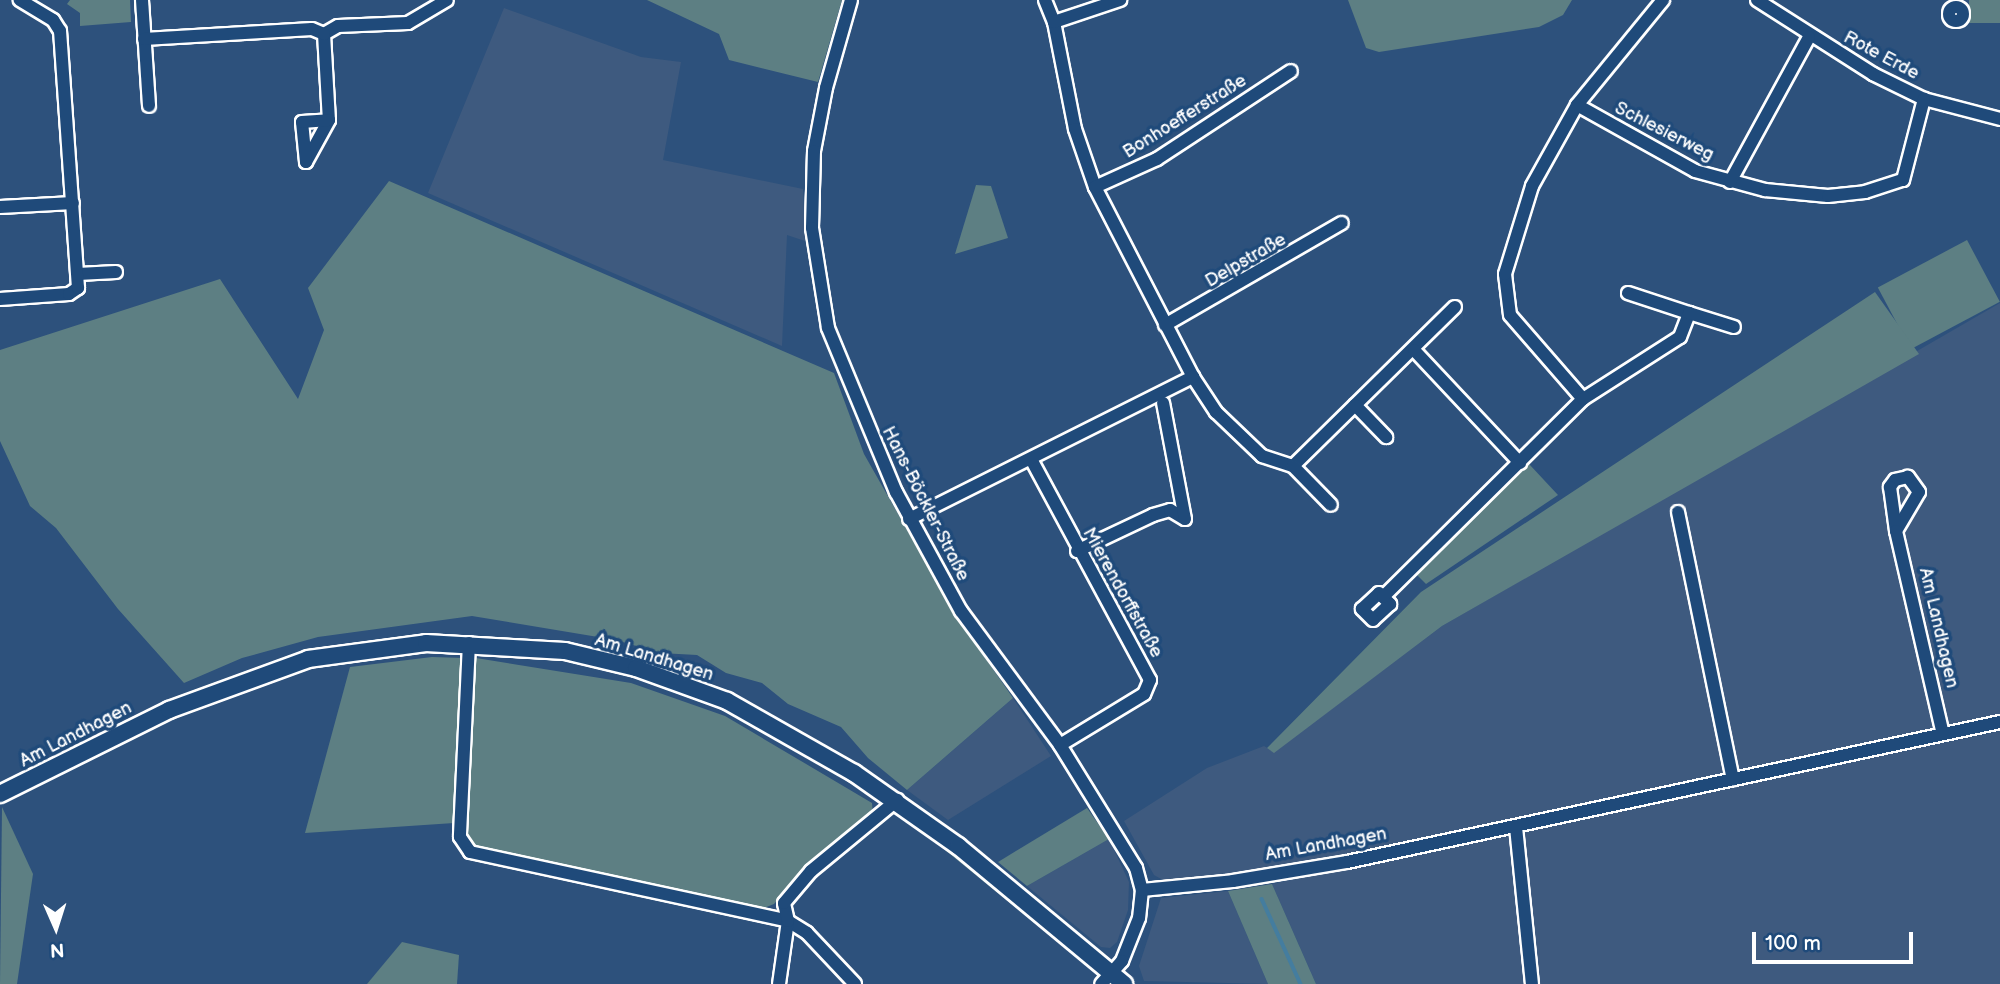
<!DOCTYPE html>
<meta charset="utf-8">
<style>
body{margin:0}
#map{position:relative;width:2000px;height:984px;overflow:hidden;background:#2d517c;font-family:"Balsamiq Sans",sans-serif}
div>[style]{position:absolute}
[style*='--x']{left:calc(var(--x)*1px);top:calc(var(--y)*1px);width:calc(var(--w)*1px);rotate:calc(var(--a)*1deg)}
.built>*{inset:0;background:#3e5a7f}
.green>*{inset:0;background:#5d7f83;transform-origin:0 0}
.stream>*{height:3.5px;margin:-1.75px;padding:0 1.75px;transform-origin:1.75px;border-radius:1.75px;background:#447d9f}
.roads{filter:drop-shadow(2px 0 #fff) drop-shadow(-2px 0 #fff) drop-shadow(0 2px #fff) drop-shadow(0 -2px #fff)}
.minor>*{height:12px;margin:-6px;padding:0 6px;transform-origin:6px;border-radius:6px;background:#1f4a7a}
.minor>.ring{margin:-6px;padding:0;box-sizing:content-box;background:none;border:12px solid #1f4a7a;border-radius:50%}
.tertiary>*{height:16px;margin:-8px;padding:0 8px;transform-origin:8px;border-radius:8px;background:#1f4a7a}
span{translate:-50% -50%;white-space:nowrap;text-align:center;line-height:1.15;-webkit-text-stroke:7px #1f4a7a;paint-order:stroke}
.street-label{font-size:18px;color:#fff}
.north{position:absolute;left:21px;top:893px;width:70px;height:70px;-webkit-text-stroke:5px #1f4a7a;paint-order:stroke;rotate:177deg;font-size:19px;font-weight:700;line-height:28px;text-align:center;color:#fff}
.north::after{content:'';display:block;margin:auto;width:24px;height:32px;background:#fff;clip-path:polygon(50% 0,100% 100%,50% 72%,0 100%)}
.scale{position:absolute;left:1752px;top:932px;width:161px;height:32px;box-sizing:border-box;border:4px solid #fff;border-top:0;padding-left:9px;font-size:21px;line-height:24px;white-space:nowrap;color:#fff;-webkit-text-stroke:5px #1f4a7a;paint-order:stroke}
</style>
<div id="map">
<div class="built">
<i style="clip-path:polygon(504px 8px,641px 57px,681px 62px,663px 160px,803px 189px,805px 241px,787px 235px,782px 346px,428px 193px)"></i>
<i style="clip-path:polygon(2000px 303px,2000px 715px,1346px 856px,1231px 873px,1163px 880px,1154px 875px,1124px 821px,1207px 768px,1264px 746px,1274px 752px,1442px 626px)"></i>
<i style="clip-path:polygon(1013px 698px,1051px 756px,948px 820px,907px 790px)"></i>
<i style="clip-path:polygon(2000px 731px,2000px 984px,1316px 984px,1272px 884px)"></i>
<i style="clip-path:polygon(1109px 839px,1129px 882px,1128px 910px,1117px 942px,1110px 948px,1101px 947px,1027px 886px)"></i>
<i style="clip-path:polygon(1228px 891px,1268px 984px,1144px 981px,1139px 966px,1161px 898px)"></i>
</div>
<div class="green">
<i style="clip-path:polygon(70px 0,130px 0,131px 22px,80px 26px,80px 13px,67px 4px)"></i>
<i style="clip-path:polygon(647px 0,842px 0,818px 82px,729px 60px,719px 34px)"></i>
<i style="clip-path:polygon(1348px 0,1572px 0,1563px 15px,1539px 27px,1379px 52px,1366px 48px)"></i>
<i style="left:1969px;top:0;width:31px;height:23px"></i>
<i style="clip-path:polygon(389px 181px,834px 373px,864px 454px,956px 616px,1013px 698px,907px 790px,868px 758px,841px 727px,788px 704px,762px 683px,726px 673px,697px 655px,660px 653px,616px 640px,472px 616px,318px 637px,242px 658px,184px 683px,118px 609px,56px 528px,30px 506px,0 441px,0 350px,220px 279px,298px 399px,324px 330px,308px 288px)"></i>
<i style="clip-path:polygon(976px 185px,991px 186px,1008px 238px,955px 254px)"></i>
<i style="left:1967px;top:240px;width:70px;height:101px;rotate:62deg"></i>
<i style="clip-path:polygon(1875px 292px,1919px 354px,1442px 626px,1274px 753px,1267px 748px,1421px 592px)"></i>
<i style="clip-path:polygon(1529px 464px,1558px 495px,1426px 584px,1416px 574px)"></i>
<i style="clip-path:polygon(432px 657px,464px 658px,454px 823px,305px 833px,350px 667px)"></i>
<i style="clip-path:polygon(476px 658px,631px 683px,725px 716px,872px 803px,873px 815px,809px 866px,774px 904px,759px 910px,474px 847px,467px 839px)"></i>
<i style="clip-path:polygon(2px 807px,33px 874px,17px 984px,0 984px)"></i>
<i style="clip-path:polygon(1087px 808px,1109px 839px,1027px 886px,998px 862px)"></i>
<i style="clip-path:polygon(897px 811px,963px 859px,1085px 961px,1080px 960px)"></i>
<i style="clip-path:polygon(1272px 884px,1316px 984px,1268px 984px,1228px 891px)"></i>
<i style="clip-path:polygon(402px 942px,459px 955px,457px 984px,367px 984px)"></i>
</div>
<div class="stream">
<i style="--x:1262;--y:899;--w:94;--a:65.4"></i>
</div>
<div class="roads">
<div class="minor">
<i style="--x:142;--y:0;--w:106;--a:86.2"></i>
<i style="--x:851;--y:0;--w:91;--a:105.9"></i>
<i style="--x:826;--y:88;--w:64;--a:100.8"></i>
<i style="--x:814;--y:151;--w:77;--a:91.5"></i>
<i style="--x:812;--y:228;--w:101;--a:80.9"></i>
<i style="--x:828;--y:328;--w:178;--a:67.5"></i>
<i style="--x:896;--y:492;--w:136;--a:61.4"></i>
<i style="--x:961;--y:611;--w:167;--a:53.5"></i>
<i style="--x:1060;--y:745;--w:145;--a:58.3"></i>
<i style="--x:1136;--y:868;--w:23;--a:75"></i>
<i style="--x:1142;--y:890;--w:28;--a:96"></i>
<i style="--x:1139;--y:918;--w:46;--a:111.6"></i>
<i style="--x:1122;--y:961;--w:31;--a:132"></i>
<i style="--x:1045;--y:0;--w:24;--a:68"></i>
<i style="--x:1054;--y:22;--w:109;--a:78.9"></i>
<i style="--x:1075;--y:129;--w:61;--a:71"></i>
<i style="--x:1095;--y:187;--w:214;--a:62.7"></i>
<i style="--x:1193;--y:377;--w:42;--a:56.7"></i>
<i style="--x:1216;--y:412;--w:64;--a:43.7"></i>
<i style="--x:1262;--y:456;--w:33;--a:18"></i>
<i style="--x:1293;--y:466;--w:227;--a:-44.5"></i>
<i style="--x:1757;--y:0;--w:138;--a:32.5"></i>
<i style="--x:1873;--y:74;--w:57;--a:26.1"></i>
<i style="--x:1924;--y:99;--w:79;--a:14.7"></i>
<i class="ring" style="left:1949px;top:7px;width:2px;height:2px"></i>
<i style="--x:1054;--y:22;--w:70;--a:-18.4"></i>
<i style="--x:324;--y:34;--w:86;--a:86.7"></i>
<i style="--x:329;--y:120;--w:48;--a:118.7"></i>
<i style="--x:306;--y:162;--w:40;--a:-95.7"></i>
<i style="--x:302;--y:122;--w:27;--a:-4"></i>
<i style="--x:324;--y:34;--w:16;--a:-30"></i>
<i style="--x:338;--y:26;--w:70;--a:-2.5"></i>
<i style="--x:408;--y:23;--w:45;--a:-30.5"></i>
<i style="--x:144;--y:39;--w:168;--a:-3.4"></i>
<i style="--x:312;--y:29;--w:13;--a:23"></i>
<i style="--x:1577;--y:105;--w:135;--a:29.2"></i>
<i style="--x:1695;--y:171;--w:73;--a:15.2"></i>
<i style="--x:1765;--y:190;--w:63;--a:5.4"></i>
<i style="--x:1828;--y:196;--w:37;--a:-6"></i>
<i style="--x:1865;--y:192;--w:40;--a:-18"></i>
<i style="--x:1903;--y:180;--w:84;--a:-75.5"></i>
<i style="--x:1730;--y:182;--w:165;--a:-61.4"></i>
<i style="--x:1095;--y:187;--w:68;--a:-24.3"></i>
<i style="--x:1157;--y:159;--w:160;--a:-33.3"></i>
<i style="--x:0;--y:207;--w:73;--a:-3.1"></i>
<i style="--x:78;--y:274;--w:38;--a:-3"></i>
<i style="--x:1628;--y:293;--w:64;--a:18.2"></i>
<i style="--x:0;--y:299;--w:69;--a:-4.1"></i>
<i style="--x:69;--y:294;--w:11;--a:-34"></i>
<i style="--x:78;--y:288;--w:258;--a:-94"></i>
<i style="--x:60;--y:31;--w:13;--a:-122"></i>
<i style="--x:53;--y:20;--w:39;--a:-149"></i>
<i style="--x:1165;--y:325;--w:204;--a:-30"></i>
<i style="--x:1414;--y:350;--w:155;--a:46.8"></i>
<i style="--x:1583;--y:399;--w:111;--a:-131"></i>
<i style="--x:1510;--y:315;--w:41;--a:-97"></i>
<i style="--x:1505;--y:274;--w:92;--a:-72.9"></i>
<i style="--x:1532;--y:186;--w:93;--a:-60.9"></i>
<i style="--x:1577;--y:105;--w:136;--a:-50.7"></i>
<i style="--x:1355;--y:405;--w:45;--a:45.9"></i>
<i style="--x:1031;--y:459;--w:251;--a:61.7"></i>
<i style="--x:1150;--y:680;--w:15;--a:113"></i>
<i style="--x:1144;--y:694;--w:98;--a:148.7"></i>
<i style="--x:1293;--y:466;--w:54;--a:45.7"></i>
<i style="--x:1678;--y:512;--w:273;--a:78.4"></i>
<i style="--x:909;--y:519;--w:318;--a:-26.6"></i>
<i style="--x:1896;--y:531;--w:45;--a:-59.5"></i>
<i style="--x:1919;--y:492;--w:19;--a:-126"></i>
<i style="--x:1908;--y:477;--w:13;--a:167"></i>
<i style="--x:1895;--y:480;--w:9;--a:126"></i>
<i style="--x:1890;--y:487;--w:44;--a:82.2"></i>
<i style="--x:1896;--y:531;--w:208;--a:77"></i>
<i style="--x:1077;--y:551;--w:84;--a:-25.3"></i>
<i style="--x:1153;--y:515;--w:18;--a:-16"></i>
<i style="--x:1170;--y:510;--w:17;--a:31"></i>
<i style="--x:1185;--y:519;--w:118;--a:-100.7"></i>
<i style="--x:1379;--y:593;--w:16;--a:45"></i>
<i style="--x:1390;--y:604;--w:23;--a:137"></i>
<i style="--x:1373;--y:620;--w:16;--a:-135"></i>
<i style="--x:1362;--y:609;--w:23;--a:-43"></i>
<i style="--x:1383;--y:597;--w:281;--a:-44.7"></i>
<i style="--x:1583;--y:399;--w:115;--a:-32.6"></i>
<i style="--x:1680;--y:337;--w:26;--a:-69"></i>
<i style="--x:1689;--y:313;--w:47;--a:17.3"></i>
<i style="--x:469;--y:643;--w:194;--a:92.7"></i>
<i style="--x:460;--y:837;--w:18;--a:56"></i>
<i style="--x:470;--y:852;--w:325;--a:12.2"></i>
<i style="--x:788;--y:921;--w:22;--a:32"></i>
<i style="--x:807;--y:933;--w:70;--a:46.7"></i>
<i style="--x:1516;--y:827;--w:158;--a:84.2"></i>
<i style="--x:1142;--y:890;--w:91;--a:-5.6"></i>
<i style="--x:1233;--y:881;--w:116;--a:-9.5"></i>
<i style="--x:1347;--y:862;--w:668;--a:-12.1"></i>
<i style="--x:779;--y:984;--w:64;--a:-81.9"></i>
<i style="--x:788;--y:921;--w:18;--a:-103"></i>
<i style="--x:784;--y:903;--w:42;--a:-49.8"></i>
<i style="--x:811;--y:871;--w:112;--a:-39.5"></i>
</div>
<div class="tertiary">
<i style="--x:0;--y:794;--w:189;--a:-26.4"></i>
<i style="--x:169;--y:710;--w:148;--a:-20.1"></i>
<i style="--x:308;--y:659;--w:119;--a:-7.7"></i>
<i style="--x:426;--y:643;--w:139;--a:3.3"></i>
<i style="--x:565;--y:651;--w:73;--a:13.5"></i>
<i style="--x:636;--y:668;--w:97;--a:19.9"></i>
<i style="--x:727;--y:701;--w:146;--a:29.6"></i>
<i style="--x:854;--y:773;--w:127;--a:35.1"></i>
<i style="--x:958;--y:846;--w:216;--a:39.7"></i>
</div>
</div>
<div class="street-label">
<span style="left:1881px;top:56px;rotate:28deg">Rote Erde</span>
<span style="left:1185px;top:117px;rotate:-32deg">Bonhoefferstraße</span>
<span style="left:1664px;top:132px;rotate:27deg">Schlesierweg</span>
<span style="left:1246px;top:261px;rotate:-30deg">Delpstraße</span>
<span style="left:925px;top:504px;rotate:63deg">Hans-Böckler-Straße</span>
<span style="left:1122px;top:593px;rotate:61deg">Mierendorffstraße</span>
<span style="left:1938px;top:628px;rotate:77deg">Am Landhagen</span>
<span style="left:654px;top:658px;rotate:17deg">Am Landhagen</span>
<span style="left:76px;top:735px;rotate:-27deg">Am Landhagen</span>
<span style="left:1326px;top:845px;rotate:-10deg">Am Landhagen</span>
</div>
<div class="north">N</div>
<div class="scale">100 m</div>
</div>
